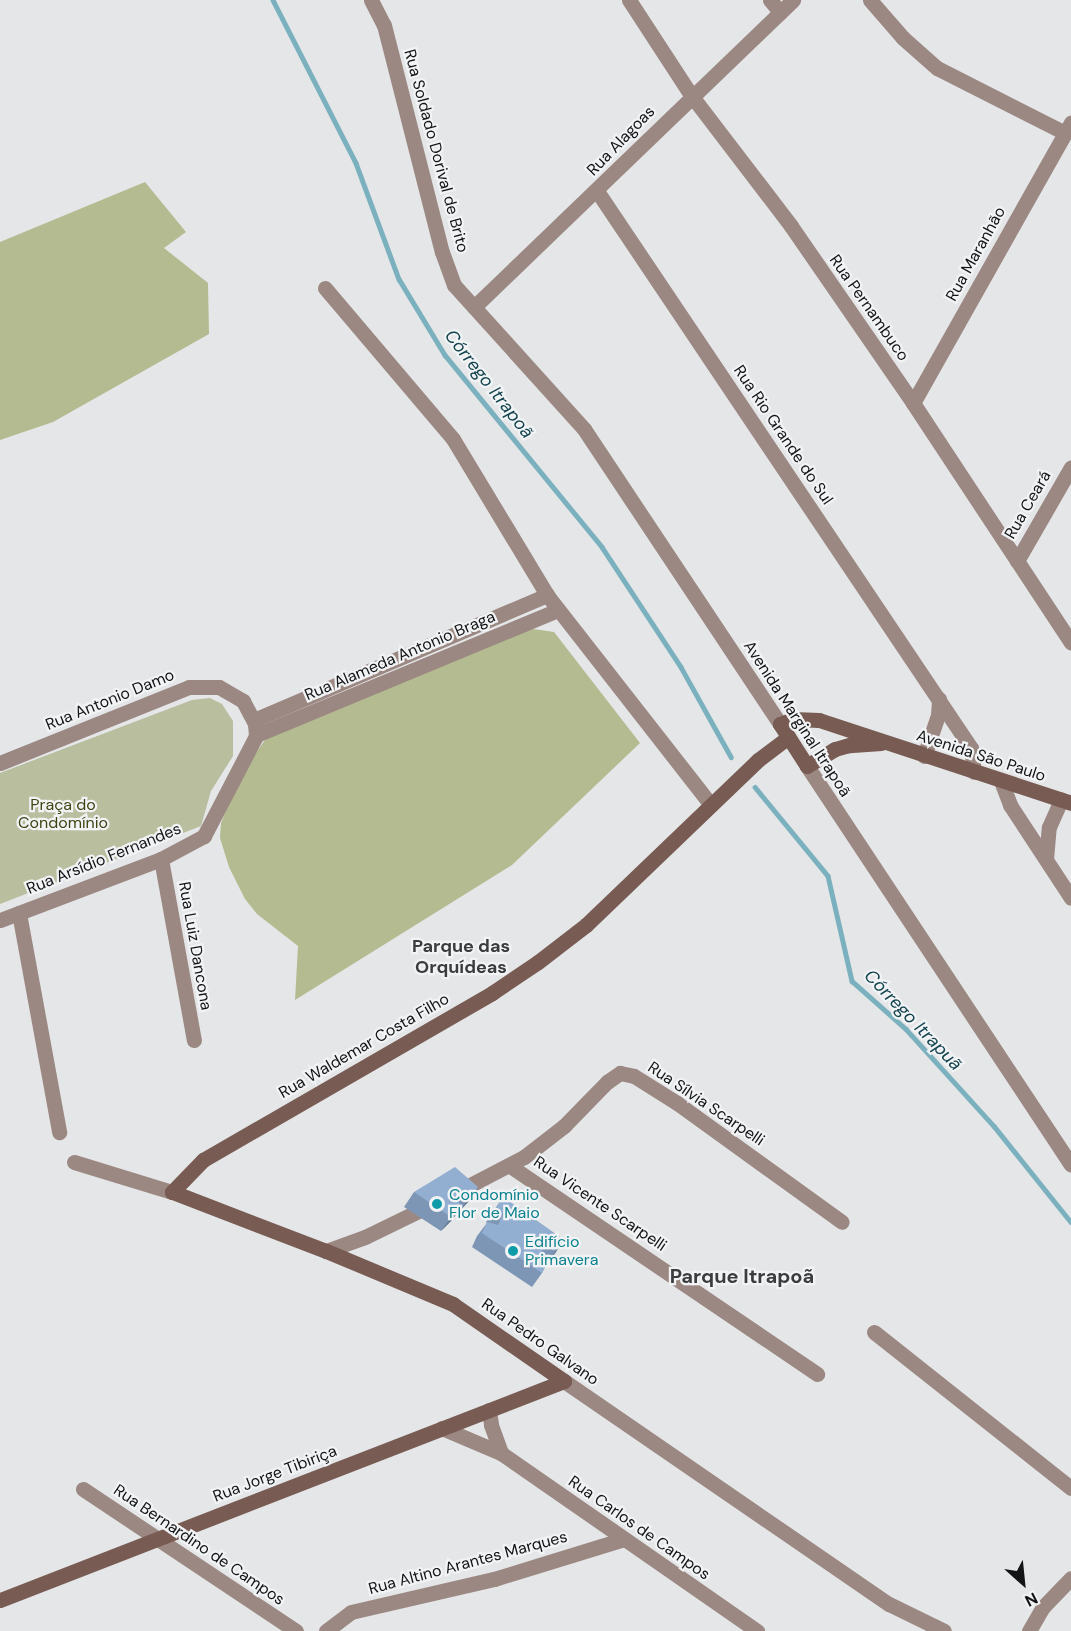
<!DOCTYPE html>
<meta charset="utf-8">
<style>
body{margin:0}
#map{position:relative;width:1071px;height:1631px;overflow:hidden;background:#e4e6e8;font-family:"DM Sans",sans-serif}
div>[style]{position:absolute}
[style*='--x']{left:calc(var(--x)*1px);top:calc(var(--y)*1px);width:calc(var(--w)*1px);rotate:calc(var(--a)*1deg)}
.green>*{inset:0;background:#b8be9e}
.forest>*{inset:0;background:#b4bb90}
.stream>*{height:4.5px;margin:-2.25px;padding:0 2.25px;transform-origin:2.25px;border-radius:2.25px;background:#7bb1be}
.street>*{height:15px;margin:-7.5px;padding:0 7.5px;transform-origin:7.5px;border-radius:7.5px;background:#9c8882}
.secondary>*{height:15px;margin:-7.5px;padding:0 7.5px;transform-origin:7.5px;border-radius:7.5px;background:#785b53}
.wall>*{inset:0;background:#7e96b5}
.shaded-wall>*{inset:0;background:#667a93}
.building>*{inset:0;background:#92afd2}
.dots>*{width:16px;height:16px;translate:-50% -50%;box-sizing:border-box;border:3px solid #f1f3f5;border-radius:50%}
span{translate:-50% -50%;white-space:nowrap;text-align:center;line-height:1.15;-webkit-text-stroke:4.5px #f1f3f5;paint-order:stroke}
.street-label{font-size:16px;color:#131415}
.park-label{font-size:16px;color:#3e4411}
.culture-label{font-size:16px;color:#0d838f}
.left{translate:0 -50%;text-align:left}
.water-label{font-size:18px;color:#13444e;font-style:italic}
.neighbourhood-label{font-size:18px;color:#3b3c3e;font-weight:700}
.quarter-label{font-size:20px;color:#3b3c3e;font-weight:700}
.north{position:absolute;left:993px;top:1553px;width:60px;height:60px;-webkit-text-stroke:4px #f1f3f5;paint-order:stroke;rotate:153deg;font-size:16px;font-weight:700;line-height:24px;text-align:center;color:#131415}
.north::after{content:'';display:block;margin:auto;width:21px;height:27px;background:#131415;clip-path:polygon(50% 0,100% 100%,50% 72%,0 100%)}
</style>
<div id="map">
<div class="green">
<i style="clip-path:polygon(210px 698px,222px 704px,233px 721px,233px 756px,211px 791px,201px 826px,0 904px,0 773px,192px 700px)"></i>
</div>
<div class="forest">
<i style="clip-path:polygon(145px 182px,186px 232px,164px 248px,208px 283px,209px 334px,53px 422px,0 440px,0 242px)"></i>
<i style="clip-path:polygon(527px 628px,554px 632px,640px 743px,512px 865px,295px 1000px,298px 946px,257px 914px,245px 899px,229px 867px,220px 838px,221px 823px,240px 776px,269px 734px)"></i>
</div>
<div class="stream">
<i style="--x:273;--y:0;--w:183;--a:63"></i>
<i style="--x:356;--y:163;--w:124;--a:69.7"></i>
<i style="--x:399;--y:279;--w:89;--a:58.8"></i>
<i style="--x:445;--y:355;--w:248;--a:50.7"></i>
<i style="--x:602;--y:547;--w:144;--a:56.6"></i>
<i style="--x:681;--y:667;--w:103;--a:60.9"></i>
<i style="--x:755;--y:787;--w:115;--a:50.6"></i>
<i style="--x:828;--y:876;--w:108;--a:77.1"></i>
<i style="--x:852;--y:981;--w:72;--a:41.6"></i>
<i style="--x:906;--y:1029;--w:131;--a:47.8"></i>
<i style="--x:994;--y:1126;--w:123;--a:51.3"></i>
</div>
<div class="street">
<i style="--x:371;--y:0;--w:28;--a:63"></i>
<i style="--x:384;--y:25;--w:234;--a:75.7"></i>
<i style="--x:442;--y:252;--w:35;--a:70"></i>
<i style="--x:454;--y:285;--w:194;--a:47.9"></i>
<i style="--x:584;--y:429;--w:354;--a:56.4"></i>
<i style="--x:629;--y:0;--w:113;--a:56.9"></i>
<i style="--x:691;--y:95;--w:165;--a:52.6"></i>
<i style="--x:791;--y:226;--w:215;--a:55.4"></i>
<i style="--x:913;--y:403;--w:287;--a:56.6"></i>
<i style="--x:770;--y:0;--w:16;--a:50"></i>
<i style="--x:870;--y:0;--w:50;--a:49"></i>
<i style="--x:903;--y:38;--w:45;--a:41.4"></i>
<i style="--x:937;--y:68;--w:144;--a:26.9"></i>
<i style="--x:597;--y:191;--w:671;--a:56.12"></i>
<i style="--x:971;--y:748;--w:24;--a:83"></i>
<i style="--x:325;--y:288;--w:198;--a:49.7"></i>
<i style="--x:453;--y:439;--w:182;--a:58.9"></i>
<i style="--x:547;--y:595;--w:266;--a:52"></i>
<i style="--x:474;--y:307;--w:443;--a:-43.9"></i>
<i style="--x:913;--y:403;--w:322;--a:-60.6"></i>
<i style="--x:1017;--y:561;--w:108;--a:-60.1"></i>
<i style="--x:254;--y:720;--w:319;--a:-23.1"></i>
<i style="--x:256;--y:735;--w:327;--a:-22.5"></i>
<i style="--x:924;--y:756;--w:43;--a:-71.1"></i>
<i style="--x:938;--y:715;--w:16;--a:-86"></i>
<i style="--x:0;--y:763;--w:204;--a:-21.9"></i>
<i style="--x:189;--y:687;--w:30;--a:0"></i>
<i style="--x:219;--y:687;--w:28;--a:30"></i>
<i style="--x:243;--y:701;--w:26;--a:62"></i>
<i style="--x:255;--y:724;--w:12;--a:85"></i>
<i style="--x:256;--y:736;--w:113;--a:117.5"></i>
<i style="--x:204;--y:836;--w:49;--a:151.9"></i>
<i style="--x:161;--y:859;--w:172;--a:159.2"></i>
<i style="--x:807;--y:766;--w:478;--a:56.5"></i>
<i style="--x:1001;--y:781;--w:26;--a:69"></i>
<i style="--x:1010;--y:805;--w:111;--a:56.7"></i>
<i style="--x:161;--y:859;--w:184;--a:79.7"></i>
<i style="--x:1046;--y:859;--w:32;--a:-85"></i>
<i style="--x:1049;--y:827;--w:30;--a:-66"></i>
<i style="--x:19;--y:913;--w:223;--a:79.6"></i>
<i style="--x:74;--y:1162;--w:102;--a:17"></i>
<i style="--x:510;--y:1166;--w:371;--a:34.1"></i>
<i style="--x:455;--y:1193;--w:78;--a:-27.6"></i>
<i style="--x:524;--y:1157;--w:51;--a:-37.8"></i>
<i style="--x:564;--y:1126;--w:62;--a:-45.7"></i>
<i style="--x:607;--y:1082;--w:16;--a:-35"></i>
<i style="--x:620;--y:1073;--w:14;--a:12"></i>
<i style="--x:634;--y:1076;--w:51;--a:32.1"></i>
<i style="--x:677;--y:1103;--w:203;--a:35.8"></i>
<i style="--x:326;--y:1251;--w:41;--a:-19.7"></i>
<i style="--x:365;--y:1237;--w:73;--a:-25.9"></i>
<i style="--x:874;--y:1332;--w:251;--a:38.4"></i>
<i style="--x:564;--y:1381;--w:394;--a:34.5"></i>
<i style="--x:889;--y:1604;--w:61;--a:26.1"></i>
<i style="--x:489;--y:1410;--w:15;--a:82"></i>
<i style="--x:491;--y:1425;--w:30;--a:70"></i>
<i style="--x:442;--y:1428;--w:64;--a:23"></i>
<i style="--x:501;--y:1453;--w:312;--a:34.8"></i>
<i style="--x:83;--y:1489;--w:256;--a:33.7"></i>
<i style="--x:326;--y:1631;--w:31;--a:-37"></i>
<i style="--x:351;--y:1612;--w:147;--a:-13"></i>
<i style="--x:494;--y:1579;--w:136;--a:-17.1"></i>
<i style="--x:1029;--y:1631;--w:28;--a:-60"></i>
<i style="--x:1043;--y:1607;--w:40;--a:-46"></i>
</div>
<div class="secondary">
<i style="--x:881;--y:743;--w:32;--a:176"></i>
<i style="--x:849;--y:745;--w:15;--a:164"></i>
<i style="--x:835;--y:749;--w:33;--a:149"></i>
<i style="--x:807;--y:766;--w:50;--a:-122.7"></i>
<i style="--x:780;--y:724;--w:14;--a:-21"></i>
<i style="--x:793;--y:719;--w:26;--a:2"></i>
<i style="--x:819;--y:720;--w:265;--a:18.2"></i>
<i style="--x:564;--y:1381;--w:135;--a:-145.3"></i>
<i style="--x:453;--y:1304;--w:138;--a:-157.3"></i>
<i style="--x:326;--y:1251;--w:165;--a:-159"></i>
<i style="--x:172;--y:1192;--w:45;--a:-45.9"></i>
<i style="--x:203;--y:1160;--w:334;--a:-30"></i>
<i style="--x:492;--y:993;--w:55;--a:-34"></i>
<i style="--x:538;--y:962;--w:61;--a:-37.6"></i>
<i style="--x:586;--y:925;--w:238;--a:-43.8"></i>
<i style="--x:758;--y:760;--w:38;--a:-37"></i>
<i style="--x:0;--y:1600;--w:605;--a:-21.22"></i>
</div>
<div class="wall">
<i style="clip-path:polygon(478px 1187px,468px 1202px,457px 1213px,452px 1220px,441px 1231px,404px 1207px,414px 1192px)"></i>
<i style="clip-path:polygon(503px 1197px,564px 1240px,548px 1261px,542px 1273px,532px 1287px,472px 1247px,477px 1236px,487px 1223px,486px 1222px)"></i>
</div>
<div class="shaded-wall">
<i style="clip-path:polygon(478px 1187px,468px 1202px,458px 1213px,468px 1199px)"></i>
<i style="clip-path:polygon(462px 1206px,452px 1220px,441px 1231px,451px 1217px)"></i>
<i style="clip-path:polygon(564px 1240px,554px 1255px,545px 1266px,555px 1251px)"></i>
</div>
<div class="building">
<i style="clip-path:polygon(455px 1167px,478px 1187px,468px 1199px,460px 1193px,454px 1197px,462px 1206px,451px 1217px,414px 1192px)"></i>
<i style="clip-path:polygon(503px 1197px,564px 1240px,555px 1251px,545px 1247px,539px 1255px,548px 1261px,542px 1273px,482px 1233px,487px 1222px,498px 1225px,503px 1214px,496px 1208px)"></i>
</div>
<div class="dots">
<i style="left:437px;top:1204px;background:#0f9aa8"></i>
<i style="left:513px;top:1251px;background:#0f9aa8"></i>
</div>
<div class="street-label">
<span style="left:621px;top:141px;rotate:-46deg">Rua Alagoas</span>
<span style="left:436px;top:151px;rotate:75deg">Rua Soldado Dorival de Brito</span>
<span style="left:976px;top:254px;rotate:-61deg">Rua Maranhão</span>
<span style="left:869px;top:308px;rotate:55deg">Rua Pernambuco</span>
<span style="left:783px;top:435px;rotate:56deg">Rua Rio Grande do Sul</span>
<span style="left:1028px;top:505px;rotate:-60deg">Rua Ceará</span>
<span style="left:400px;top:656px;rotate:-23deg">Rua Alameda Antonio Braga</span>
<span style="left:110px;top:700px;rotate:-22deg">Rua Antonio Damo</span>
<span style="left:797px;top:719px;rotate:57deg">Avenida Marginal Itrapoã</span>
<span style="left:981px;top:756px;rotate:18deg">Avenida São Paulo</span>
<span style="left:104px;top:859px;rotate:-22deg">Rua Arsídio Fernandes</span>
<span style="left:195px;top:946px;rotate:80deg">Rua Luiz Dancona</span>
<span style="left:364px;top:1046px;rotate:-30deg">Rua Waldemar Costa Filho</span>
<span style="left:706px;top:1104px;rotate:34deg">Rua Sílvia Scarpelli</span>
<span style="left:600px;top:1204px;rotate:34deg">Rua Vicente Scarpelli</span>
<span style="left:540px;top:1342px;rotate:35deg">Rua Pedro Galvano</span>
<span style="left:275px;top:1474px;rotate:-21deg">Rua Jorge Tibiriça</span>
<span style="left:639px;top:1528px;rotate:35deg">Rua Carlos de Campos</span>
<span style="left:199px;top:1545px;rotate:34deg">Rua Bernardino de Campos</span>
<span style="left:468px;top:1563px;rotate:-15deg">Rua Altino Arantes Marques</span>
</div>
<div class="park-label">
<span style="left:63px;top:814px">Praça do<br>Condomínio</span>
</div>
<div class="culture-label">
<span class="left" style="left:449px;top:1204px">Condomínio<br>Flor de Maio</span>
<span class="left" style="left:525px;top:1251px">Edifício<br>Primavera</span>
</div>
<div class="water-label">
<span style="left:489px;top:384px;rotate:52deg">Córrego Itrapoã</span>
<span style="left:913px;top:1020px;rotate:46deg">Córrego Itrapuã</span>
</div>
<div class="neighbourhood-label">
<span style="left:461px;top:957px">Parque das<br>Orquídeas</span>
</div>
<div class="quarter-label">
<span style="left:742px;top:1276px">Parque Itrapoã</span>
</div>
<div class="north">N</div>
</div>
